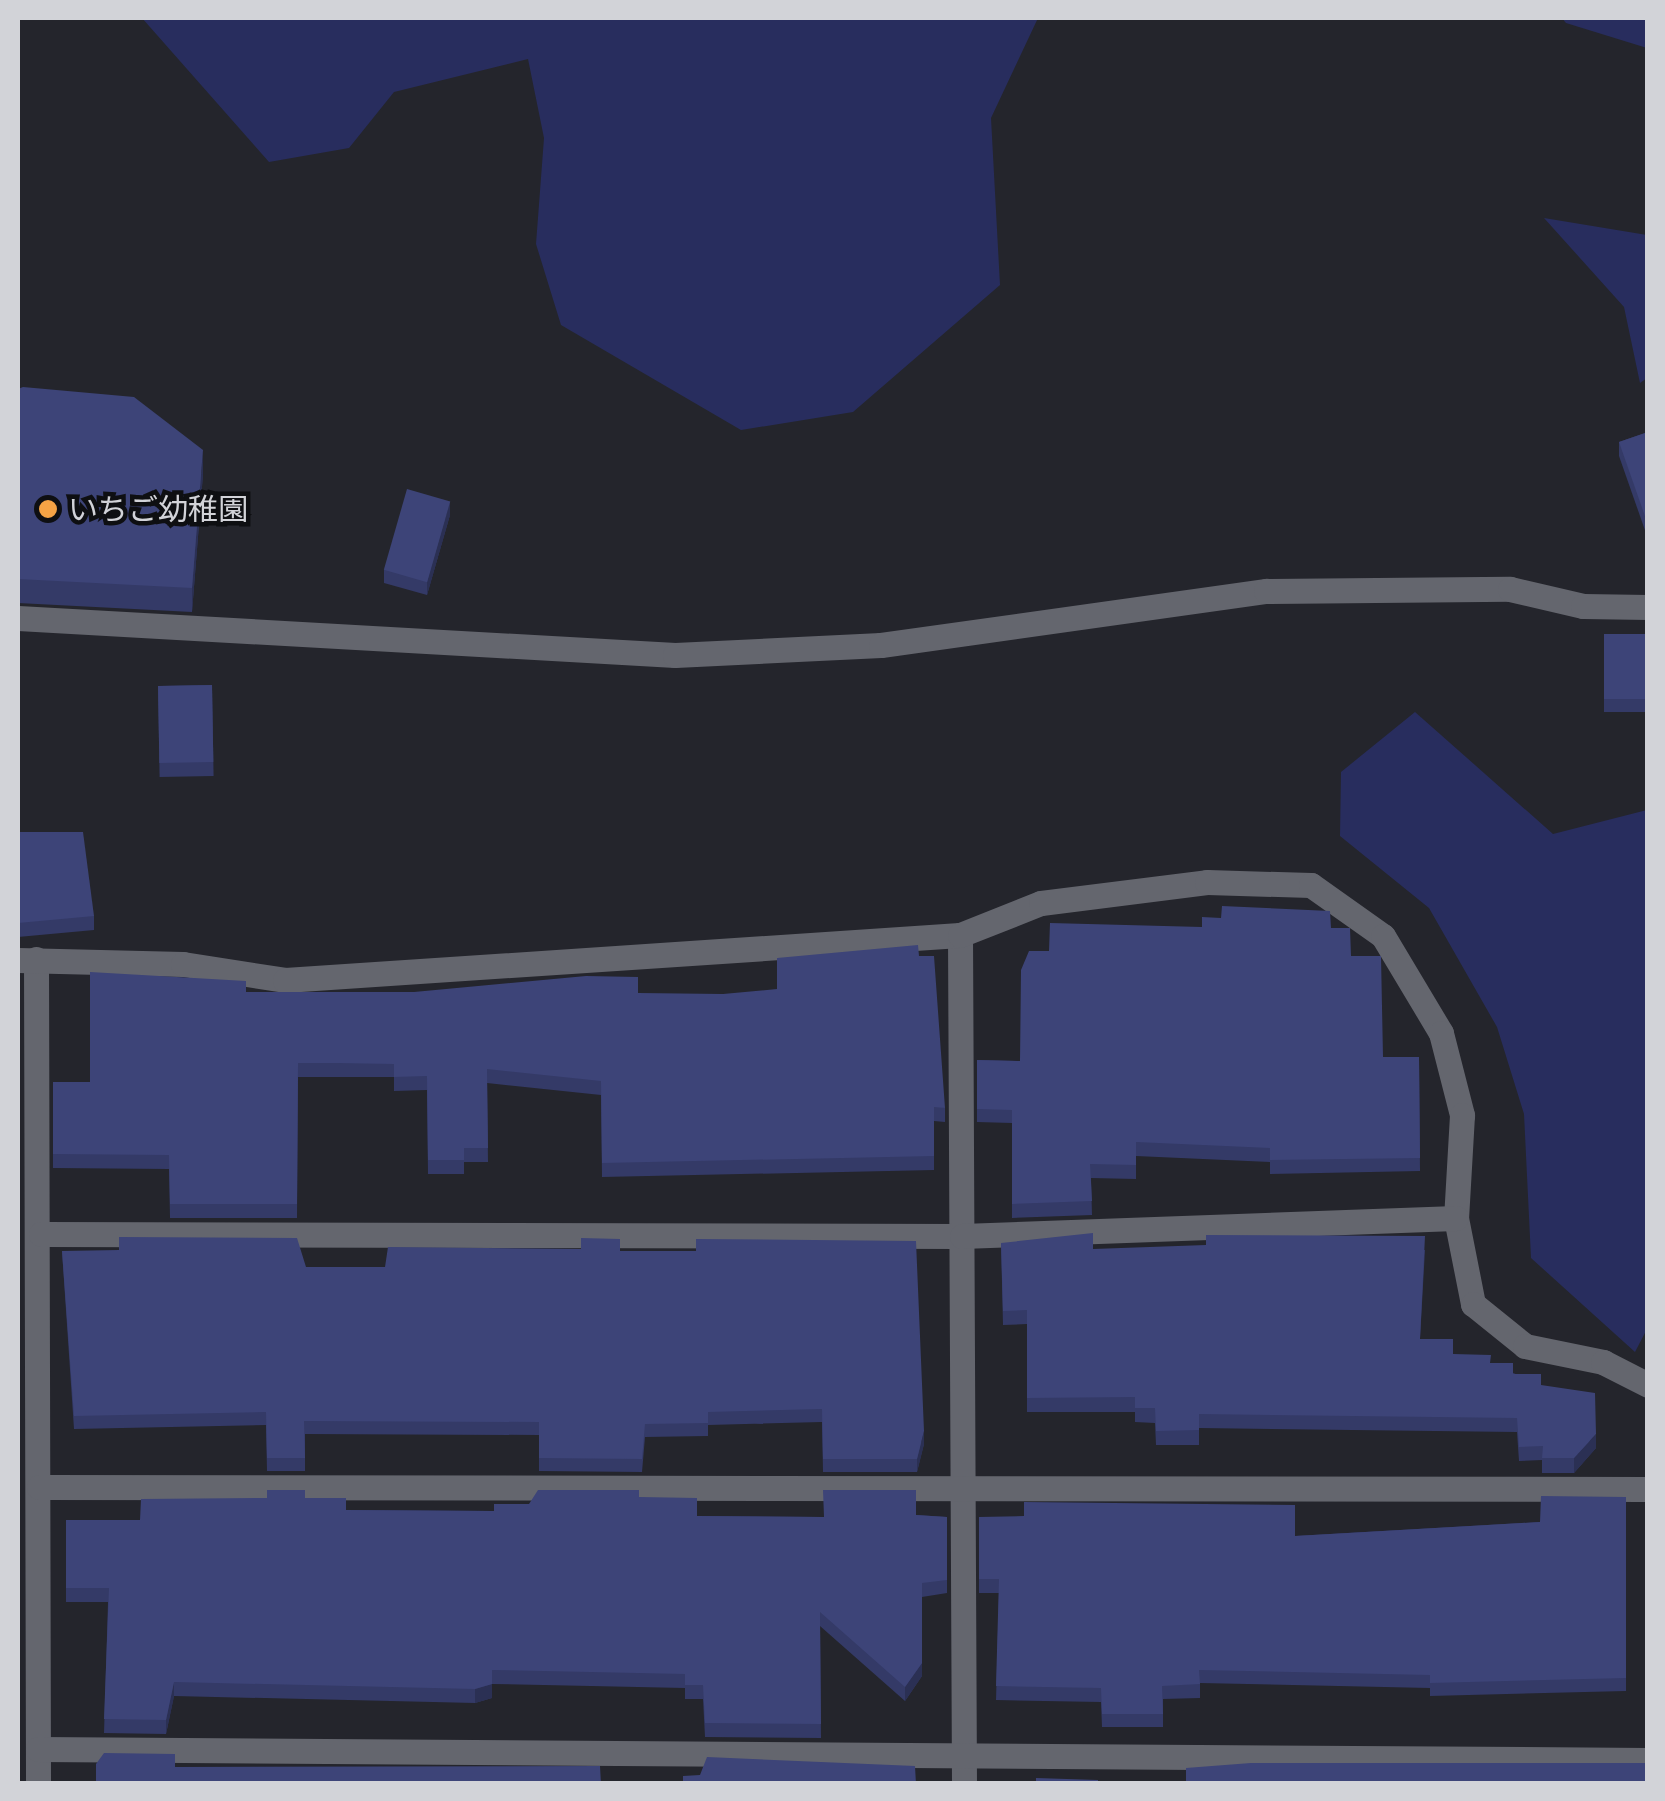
<!DOCTYPE html>
<meta charset="utf-8">
<style>
body{margin:0}
#map{position:relative;width:1665px;height:1801px;overflow:hidden;background:#24252c;font-family:"Noto Sans","Noto Sans JP",sans-serif}
div>[style]{position:absolute}
[style*='--x']{left:calc(var(--x)*1px);top:calc(var(--y)*1px);width:calc(var(--w)*1px);rotate:calc(var(--a)*1deg)}
.green>*{inset:0;background:#282d5e}
.minor>*{height:25px;margin:-12.5px;padding:0 12.5px;transform-origin:12.5px;border-radius:12.5px;background:#64666e}
.wall>*{inset:0;background:#343a67;transform-origin:0 0}
.shaded-wall>*{inset:0;background:#2b3054;transform-origin:0 0}
.building>*{inset:0;background:#3d4478;transform-origin:0 0}
.dots>*{width:28px;height:28px;translate:-50% -50%;box-sizing:border-box;border:5px solid #0e0f12;border-radius:50%}
span{translate:-50% -50%;white-space:nowrap;text-align:center;line-height:1.15;-webkit-text-stroke:9px #0e0f12;paint-order:stroke}
.poi-label{font-size:30px;color:#d2d3d8}
.left{translate:0 -50%;text-align:left}
.frame{position:absolute;inset:0;border:20px solid #d2d3d8;pointer-events:none}
</style>
<div id="map">
<div class="green">
<i style="clip-path:polygon(142px 18px,1038px 18px,991px 118px,1000px 285px,853px 412px,741px 430px,561px 325px,536px 244px,544px 138px,528px 59px,394px 92px,349px 148px,269px 162px)"></i>
<i style="clip-path:polygon(1562px 18px,1647px 18px,1647px 48px,1566px 23px)"></i>
<i style="clip-path:polygon(1544px 218px,1647px 235px,1647px 378px,1640px 383px,1624px 307px)"></i>
<i style="clip-path:polygon(1415px 712px,1553px 834px,1647px 810px,1648px 1327px,1635px 1352px,1531px 1258px,1524px 1114px,1497px 1027px,1429px 908px,1340px 836px,1341px 772px)"></i>
</div>
<div class="minor">
<i style="--x:18;--y:618;--w:658;--a:3.22"></i>
<i style="--x:675;--y:655;--w:206;--a:-2.8"></i>
<i style="--x:881;--y:645;--w:389;--a:-8"></i>
<i style="--x:1266;--y:591;--w:244;--a:-0.5"></i>
<i style="--x:1510;--y:589;--w:75;--a:13.1"></i>
<i style="--x:1583;--y:606;--w:65;--a:0.9"></i>
<i style="--x:960;--y:935;--w:849;--a:89.73"></i>
<i style="--x:36;--y:959;--w:825;--a:89.86"></i>
<i style="--x:18;--y:960;--w:165;--a:1.4"></i>
<i style="--x:183;--y:964;--w:103;--a:8.9"></i>
<i style="--x:285;--y:980;--w:676;--a:-3.81"></i>
<i style="--x:960;--y:935;--w:87;--a:-21.6"></i>
<i style="--x:1041;--y:903;--w:167;--a:-7.2"></i>
<i style="--x:1207;--y:882;--w:104;--a:1.7"></i>
<i style="--x:1311;--y:885;--w:88;--a:35.3"></i>
<i style="--x:1383;--y:936;--w:113;--a:59.1"></i>
<i style="--x:1441;--y:1033;--w:85;--a:75.6"></i>
<i style="--x:1462;--y:1115;--w:103;--a:93.3"></i>
<i style="--x:1456;--y:1218;--w:88;--a:78.8"></i>
<i style="--x:1473;--y:1304;--w:67;--a:38.9"></i>
<i style="--x:1525;--y:1346;--w:80;--a:11.6"></i>
<i style="--x:1603;--y:1362;--w:51;--a:27.1"></i>
<i style="--x:41;--y:1234;--w:921;--a:0.12"></i>
<i style="--x:962;--y:1236;--w:494;--a:-2.1"></i>
<i style="--x:39;--y:1487;--w:1609;--a:0.07"></i>
<i style="--x:38;--y:1749;--w:1610;--a:0.39"></i>
</div>
<div class="wall">
<i style="clip-path:polygon(18px 389px,203px 474px,192px 612px,18px 603px)"></i>
<i style="clip-path:polygon(1648px 432px,1647px 536px,1619px 456px,1619px 442px)"></i>
<i style="clip-path:polygon(450px 515px,427px 595px,384px 583px,384px 570px)"></i>
<i style="left:1648px;top:634px;width:78px;height:44px;rotate:90deg"></i>
<i style="left:212px;top:685px;width:91px;height:54px;rotate:89deg"></i>
<i style="clip-path:polygon(18px 832px,94px 916px,94px 930px,18px 937px)"></i>
<i style="clip-path:polygon(1202px 927px,1331px 928px,1351px 956px,1383px 1057px,1419px 1057px,1420px 1171px,1270px 1174px,1270px 1162px,1136px 1156px,1136px 1179px,1091px 1178px,1092px 1215px,1012px 1218px,1012px 1123px,977px 1122px,977px 1060px,1020px 1061px,1049px 951px)"></i>
<i style="clip-path:polygon(246px 992px,638px 993px,945px 1108px,945px 1122px,934px 1121px,934px 1170px,602px 1177px,601px 1095px,487px 1083px,488px 1162px,464px 1162px,464px 1174px,428px 1174px,427px 1090px,394px 1091px,394px 1077px,298px 1077px,297px 1218px,170px 1218px,169px 1169px,53px 1168px,53px 1082px,90px 1082px)"></i>
<i style="left:18px;top:1082px;width:2px;height:86px"></i>
<i style="clip-path:polygon(1001px 1243px,1093px 1249px,1425px 1250px,1420px 1339px,1453px 1354px,1490px 1363px,1541px 1385px,1596px 1448px,1574px 1473px,1542px 1473px,1542px 1460px,1519px 1461px,1517px 1432px,1199px 1428px,1199px 1445px,1156px 1445px,1155px 1423px,1135px 1422px,1135px 1412px,1027px 1412px,1027px 1324px,1003px 1325px)"></i>
<i style="clip-path:polygon(62px 1251px,306px 1267px,385px 1267px,620px 1251px,924px 1444px,917px 1472px,823px 1472px,822px 1422px,708px 1425px,708px 1436px,645px 1437px,642px 1472px,539px 1471px,539px 1435px,305px 1434px,305px 1471px,267px 1471px,266px 1425px,74px 1429px)"></i>
<i style="clip-path:polygon(639px 1497px,697px 1516px,823px 1517px,916px 1515px,947px 1517px,947px 1593px,922px 1597px,922px 1676px,905px 1701px,820px 1626px,821px 1738px,705px 1737px,703px 1699px,685px 1699px,685px 1688px,492px 1684px,492px 1698px,475px 1703px,174px 1696px,166px 1734px,104px 1733px,108px 1602px,66px 1602px,66px 1520px,140px 1520px,305px 1498px,346px 1510px,494px 1511px,529px 1504px)"></i>
<i style="clip-path:polygon(1626px 1497px,1626px 1691px,1430px 1696px,1430px 1688px,1200px 1683px,1200px 1698px,1163px 1699px,1163px 1727px,1102px 1727px,1101px 1702px,996px 1700px,999px 1593px,979px 1593px,979px 1517px,1295px 1536px,1540px 1522px)"></i>
</div>
<div class="shaded-wall">
<i style="clip-path:polygon(203px 450px,203px 474px,192px 612px,192px 588px)"></i>
<i style="clip-path:polygon(450px 501px,450px 515px,427px 595px,427px 582px)"></i>
<i style="left:19px;top:578px;width:24px;height:1px;rotate:90deg"></i>
<i style="clip-path:polygon(924px 1431px,924px 1444px,917px 1472px,917px 1459px)"></i>
<i style="clip-path:polygon(1596px 1434px,1596px 1448px,1574px 1473px,1574px 1458px)"></i>
<i style="clip-path:polygon(922px 1663px,922px 1676px,905px 1701px,905px 1687px)"></i>
<i style="clip-path:polygon(174px 1682px,174px 1696px,166px 1734px,166px 1720px)"></i>
<i style="clip-path:polygon(492px 1684px,492px 1698px,475px 1703px,475px 1689px)"></i>
</div>
<div class="building">
<i style="clip-path:polygon(23px 387px,134px 397px,203px 450px,192px 588px,18px 579px,18px 389px)"></i>
<i style="clip-path:polygon(1648px 432px,1648px 522px,1647px 522px,1619px 442px)"></i>
<i style="left:407px;top:489px;width:45px;height:84px;rotate:16deg"></i>
<i style="left:1648px;top:634px;width:65px;height:44px;rotate:90deg"></i>
<i style="left:212px;top:685px;width:77px;height:54px;rotate:89deg"></i>
<i style="clip-path:polygon(18px 832px,83px 832px,94px 916px,18px 923px)"></i>
<i style="clip-path:polygon(1222px 906px,1330px 911px,1331px 928px,1350px 928px,1351px 956px,1381px 956px,1383px 1057px,1419px 1057px,1420px 1158px,1270px 1160px,1270px 1148px,1136px 1142px,1136px 1165px,1090px 1164px,1092px 1201px,1012px 1204px,1012px 1110px,977px 1109px,977px 1060px,1020px 1061px,1021px 970px,1029px 951px,1049px 951px,1050px 923px,1202px 927px,1202px 917px,1221px 918px)"></i>
<i style="clip-path:polygon(918px 945px,919px 956px,934px 956px,945px 1108px,934px 1107px,934px 1156px,602px 1163px,601px 1081px,487px 1069px,488px 1148px,464px 1148px,464px 1160px,428px 1160px,427px 1076px,394px 1077px,394px 1064px,337px 1063px,298px 1063px,297px 1204px,170px 1204px,169px 1155px,53px 1154px,53px 1082px,90px 1082px,90px 972px,246px 981px,246px 992px,414px 992px,586px 976px,638px 977px,638px 993px,723px 994px,777px 989px,777px 958px)"></i>
<i style="left:18px;top:1082px;width:2px;height:71px"></i>
<i style="clip-path:polygon(1093px 1233px,1093px 1249px,1206px 1245px,1206px 1235px,1425px 1236px,1420px 1339px,1453px 1339px,1453px 1354px,1491px 1355px,1490px 1363px,1513px 1363px,1513px 1374px,1541px 1374px,1541px 1385px,1595px 1393px,1596px 1434px,1574px 1458px,1542px 1458px,1543px 1446px,1519px 1447px,1517px 1418px,1199px 1414px,1199px 1430px,1156px 1431px,1155px 1408px,1135px 1408px,1135px 1397px,1027px 1398px,1027px 1310px,1003px 1311px,1001px 1243px)"></i>
<i style="clip-path:polygon(119px 1237px,297px 1238px,306px 1267px,385px 1267px,388px 1247px,581px 1249px,581px 1238px,620px 1239px,620px 1251px,696px 1251px,696px 1239px,916px 1241px,924px 1431px,917px 1459px,823px 1459px,822px 1409px,708px 1412px,708px 1423px,645px 1424px,642px 1459px,539px 1458px,539px 1422px,304px 1421px,305px 1458px,267px 1458px,266px 1412px,74px 1416px,62px 1251px,119px 1250px)"></i>
<i style="clip-path:polygon(267px 1490px,305px 1490px,305px 1498px,346px 1498px,346px 1510px,494px 1511px,494px 1504px,529px 1504px,538px 1490px,639px 1490px,639px 1497px,697px 1498px,697px 1516px,824px 1517px,823px 1490px,916px 1490px,916px 1515px,947px 1517px,947px 1580px,922px 1583px,922px 1663px,905px 1687px,820px 1612px,821px 1724px,705px 1723px,703px 1685px,685px 1685px,685px 1674px,492px 1670px,492px 1684px,475px 1689px,174px 1682px,166px 1720px,104px 1719px,109px 1588px,66px 1588px,66px 1520px,140px 1520px,141px 1499px,267px 1498px)"></i>
<i style="clip-path:polygon(1541px 1496px,1626px 1497px,1626px 1678px,1430px 1683px,1430px 1675px,1199px 1670px,1200px 1684px,1162px 1686px,1163px 1714px,1102px 1714px,1101px 1688px,996px 1686px,999px 1579px,979px 1579px,979px 1517px,1024px 1516px,1024px 1502px,1295px 1505px,1295px 1536px,1540px 1522px)"></i>
<i style="clip-path:polygon(104px 1753px,175px 1754px,175px 1767px,600px 1766px,601px 1784px,96px 1784px,96px 1764px)"></i>
<i style="clip-path:polygon(707px 1757px,915px 1766px,916px 1784px,683px 1784px,683px 1776px,700px 1775px)"></i>
<i style="clip-path:polygon(1251px 1763px,1648px 1763px,1648px 1784px,1186px 1784px,1186px 1768px)"></i>
<i style="clip-path:polygon(1036px 1778px,1098px 1780px,1098px 1784px,1036px 1784px)"></i>
</div>
<div class="dots">
<i style="left:48px;top:509px;background:#f5a345"></i>
</div>
<div class="poi-label">
<span class="left" style="left:68px;top:509px">いちご幼稚園</span>
</div>
<div class="frame"></div>
</div>
